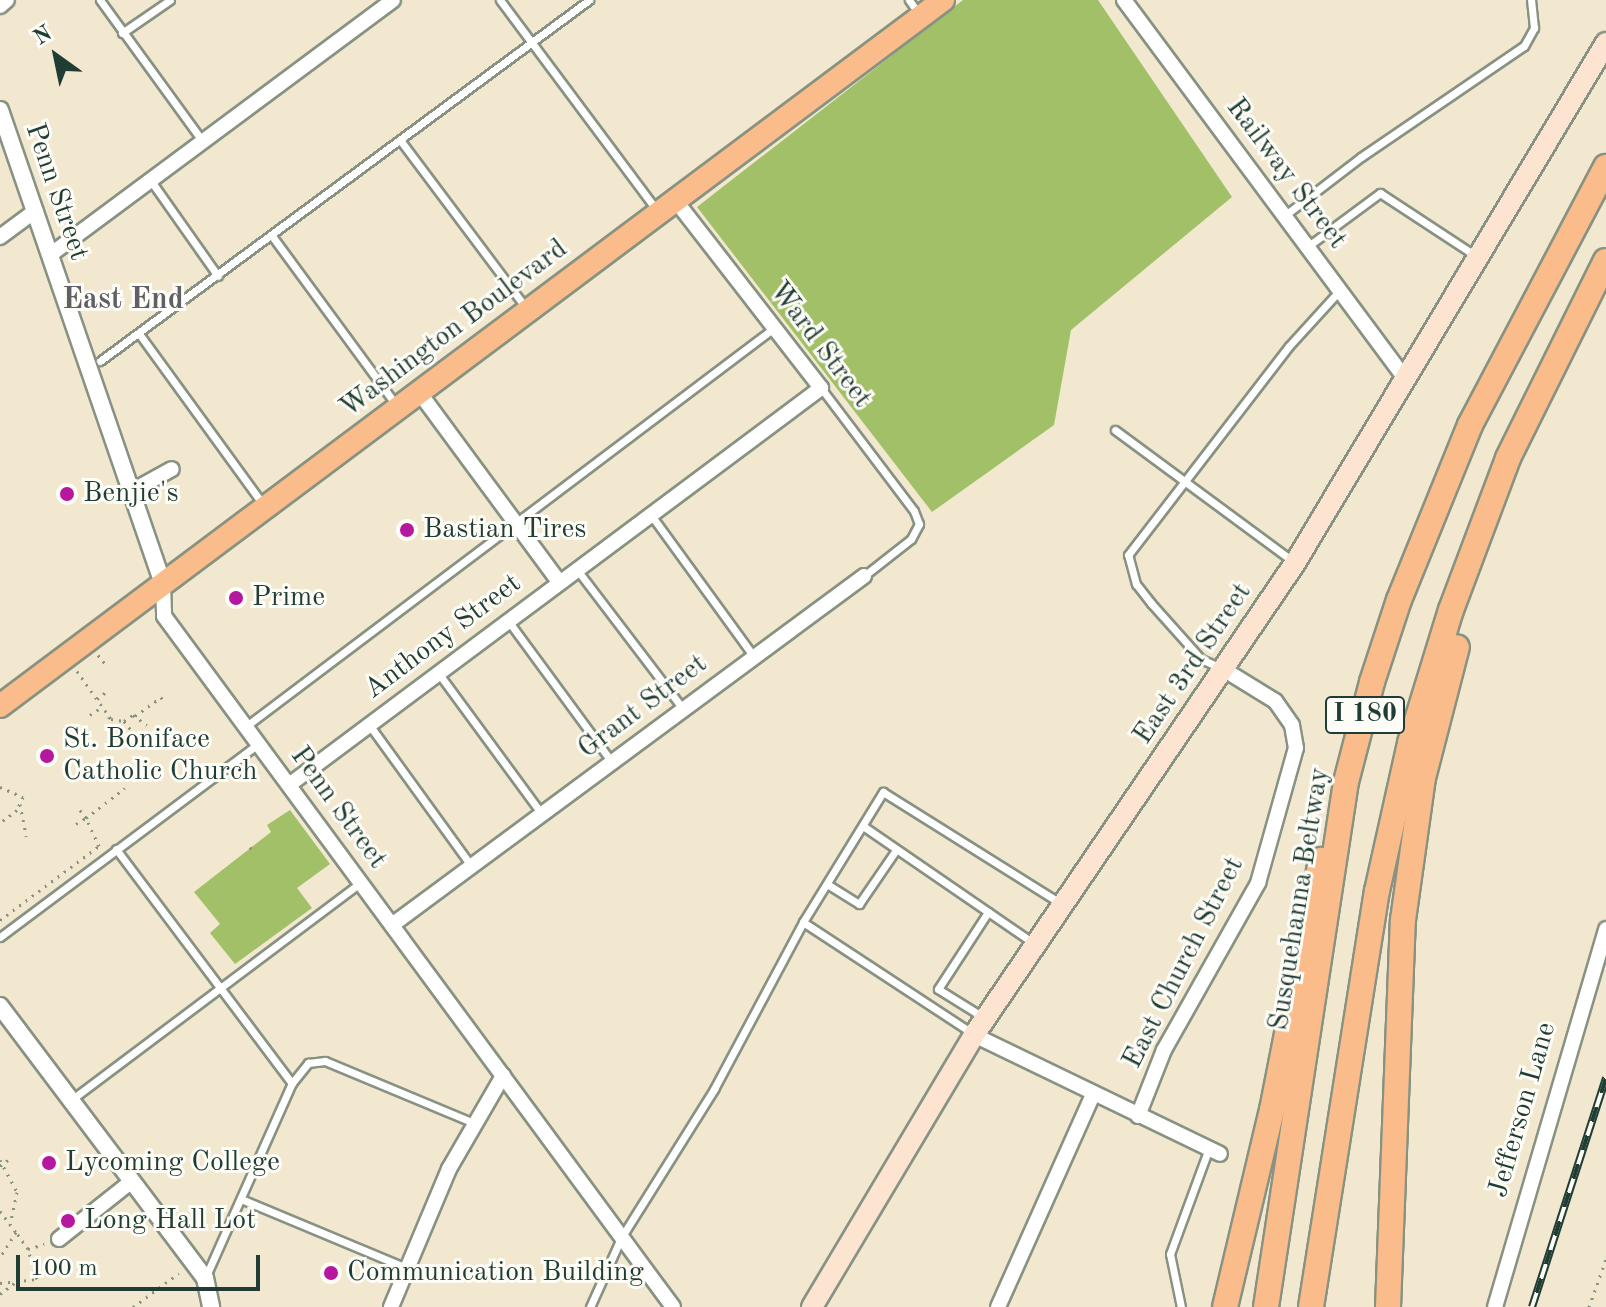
<!DOCTYPE html>
<style>
body{margin:0}
#map{position:relative;width:1606px;height:1307px;overflow:hidden;background:#f1e8cf;font-family:"Old Standard TT",serif}
div>[style]{position:absolute}
[style*='--x']{left:calc(var(--x)*1px);top:calc(var(--y)*1px);width:calc(var(--w)*1px);rotate:calc(var(--a)*1deg)}
.green>*{inset:0;background:#a2c068}
.path>*{height:3px;margin-top:-1.5px;transform-origin:0;background:repeating-linear-gradient(90deg,#889282 0 2px,transparent 0 8px)}
.roads{filter:drop-shadow(2px 0 #889282) drop-shadow(-2px 0 #889282) drop-shadow(0 2px #889282) drop-shadow(0 -2px #889282)}
.service>*{height:7px;margin:-3.5px;padding:0 3.5px;transform-origin:3.5px;border-radius:3.5px;background:#fff}
.minor>*{height:14px;margin:-7px;padding:0 7px;transform-origin:7px;border-radius:7px;background:#fff}
.tertiary>*{height:16px;margin:-8px;padding:0 8px;transform-origin:8px;border-radius:8px;background:#fff}
.secondary>*{height:20px;margin:-10px;padding:0 10px;transform-origin:10px;border-radius:10px;background:#fde4d0}
.primary>*{height:22px;margin:-11px;padding:0 11px;transform-origin:11px;border-radius:11px;background:#f9bc8a}
.motorway>*{height:24px;margin:-12px;padding:0 12px;transform-origin:12px;border-radius:12px;background:#f9bc8a}
.rail>*{height:8px;margin-top:-4px;transform-origin:0;background:repeating-linear-gradient(90deg,#fdfcf7 0 15px,#1f3d34 0 30px);box-sizing:border-box;border-block:2px solid #1f3d34}
.dots>*{width:22px;height:22px;translate:-50% -50%;box-sizing:border-box;border:4px solid #fdfcf7;border-radius:50%}
span{translate:-50% -50%;white-space:nowrap;text-align:center;line-height:1.15;-webkit-text-stroke:6px #fdfcf7;paint-order:stroke}
.shield-label span{padding:2px 6px;background:#fdfcf7;border:2px solid;border-radius:6px;-webkit-text-stroke-width:0}
.shield-label{font-size:26px;color:#1f3d34;font-weight:700}
.street-label{font-size:28px;color:#1f3d34}
.poi-label{font-size:28px;color:#1f3d34}
.left{translate:0 -50%;text-align:left}
.neighbourhood-label{font-size:30px;color:#5f6065;font-weight:700}
.north{position:absolute;left:16px;top:16px;width:80px;height:80px;-webkit-text-stroke:6px #fdfcf7;paint-order:stroke;rotate:327deg;font-size:22px;font-weight:700;line-height:32px;text-align:center;color:#1f3d34}
.north::after{content:'';display:block;margin:auto;width:28px;height:36px;background:#1f3d34;clip-path:polygon(50% 0,100% 100%,50% 72%,0 100%)}
.scale{position:absolute;left:16px;top:1255px;width:244px;height:36px;box-sizing:border-box;border:4px solid #1f3d34;border-top:0;padding-left:10px;font-size:24px;line-height:28px;white-space:nowrap;color:#1f3d34;-webkit-text-stroke:6px #fdfcf7;paint-order:stroke}
</style>
<div id="map">
<div class="green">
<i style="clip-path:polygon(963px 0,1098px 0,1232px 197px,1071px 330px,1054px 425px,932px 512px,697px 207px)"></i>
<i style="clip-path:polygon(290px 810px,330px 864px,297px 888px,312px 908px,235px 964px,210px 933px,220px 924px,194px 892px,271px 832px,267px 825px)"></i>
</div>
<div class="path">
<i style="--x:98;--y:655;--w:14;--a:51"></i>
<i style="--x:77;--y:671;--w:59;--a:54.7"></i>
<i style="--x:111;--y:719;--w:13;--a:9"></i>
<i style="--x:124;--y:721;--w:16;--a:52"></i>
<i style="--x:97;--y:699;--w:11;--a:-38"></i>
<i style="--x:90;--y:715;--w:14;--a:-34"></i>
<i style="--x:135;--y:716;--w:32;--a:-36"></i>
<i style="--x:161;--y:697;--w:7;--a:56"></i>
<i style="--x:109;--y:717;--w:12;--a:90"></i>
<i style="--x:109;--y:729;--w:18;--a:56"></i>
<i style="--x:124;--y:721;--w:11;--a:-34"></i>
<i style="--x:133;--y:715;--w:17;--a:36"></i>
<i style="--x:94;--y:766;--w:15;--a:-4"></i>
<i style="--x:0;--y:787;--w:25;--a:23"></i>
<i style="--x:23;--y:797;--w:14;--a:115"></i>
<i style="--x:17;--y:810;--w:21;--a:143"></i>
<i style="--x:20;--y:804;--w:33;--a:79"></i>
<i style="--x:76;--y:824;--w:12;--a:-31"></i>
<i style="--x:86;--y:818;--w:10;--a:-127"></i>
<i style="--x:250;--y:847;--w:6;--a:51"></i>
<i style="--x:0;--y:920;--w:124;--a:-36.8"></i>
<i style="--x:99;--y:846;--w:31;--a:-115"></i>
<i style="--x:86;--y:818;--w:49;--a:-37.6"></i>
<i style="--x:0;--y:1160;--w:36;--a:62"></i>
<i style="--x:17;--y:1192;--w:33;--a:102"></i>
<i style="--x:0;--y:1166;--w:10;--a:-37"></i>
<i style="--x:0;--y:1211;--w:26;--a:53"></i>
<i style="--x:16;--y:1232;--w:31;--a:122"></i>
<i style="--x:28;--y:1249;--w:17;--a:-17"></i>
<i style="--x:0;--y:1283;--w:37;--a:-6"></i>
<i style="--x:37;--y:1279;--w:31;--a:-107"></i>
<i style="--x:28;--y:1249;--w:21;--a:-125"></i>
<i style="--x:0;--y:1294;--w:20;--a:-37"></i>
<i style="--x:133;--y:1307;--w:57;--a:-36.5"></i>
<i style="--x:1589;--y:1307;--w:51;--a:-70.5"></i>
</div>
<div class="roads">
<div class="service">
<i style="--x:100;--y:0;--w:175;--a:54"></i>
<i style="--x:500;--y:0;--w:263;--a:53.3"></i>
<i style="--x:909;--y:0;--w:19;--a:54"></i>
<i style="--x:122;--y:33;--w:58;--a:-34.5"></i>
<i style="--x:400;--y:140;--w:211;--a:53.1"></i>
<i style="--x:151;--y:181;--w:116;--a:54.8"></i>
<i style="--x:1284;--y:216;--w:97;--a:-37.5"></i>
<i style="--x:1361;--y:157;--w:197;--a:-34.3"></i>
<i style="--x:1524;--y:46;--w:21;--a:-61"></i>
<i style="--x:1534;--y:28;--w:28;--a:-96"></i>
<i style="--x:272;--y:236;--w:211;--a:53.7"></i>
<i style="--x:1307;--y:247;--w:91;--a:-36.5"></i>
<i style="--x:1380;--y:193;--w:115;--a:33.3"></i>
<i style="--x:140;--y:335;--w:209;--a:54"></i>
<i style="--x:100;--y:361;--w:608;--a:-36.44"></i>
<i style="--x:821;--y:388;--w:154;--a:52.9"></i>
<i style="--x:914;--y:511;--w:14;--a:69"></i>
<i style="--x:919;--y:524;--w:17;--a:118"></i>
<i style="--x:911;--y:539;--w:60;--a:141.8"></i>
<i style="--x:1115;--y:430;--w:222;--a:36.4"></i>
<i style="--x:651;--y:515;--w:175;--a:54"></i>
<i style="--x:578;--y:571;--w:173;--a:52.7"></i>
<i style="--x:509;--y:622;--w:174;--a:53.7"></i>
<i style="--x:1221;--y:668;--w:22;--a:-156"></i>
<i style="--x:1201;--y:659;--w:75;--a:-131.8"></i>
<i style="--x:1151;--y:603;--w:24;--a:-128"></i>
<i style="--x:1136;--y:584;--w:30;--a:-105"></i>
<i style="--x:1128;--y:555;--w:264;--a:-52.4"></i>
<i style="--x:1289;--y:346;--w:76;--a:-47.7"></i>
<i style="--x:439;--y:674;--w:174;--a:53.7"></i>
<i style="--x:370;--y:726;--w:174;--a:54.1"></i>
<i style="--x:245;--y:727;--w:663;--a:-37.03"></i>
<i style="--x:863;--y:826;--w:206;--a:34.5"></i>
<i style="--x:116;--y:849;--w:293;--a:53.1"></i>
<i style="--x:827;--y:884;--w:38;--a:32"></i>
<i style="--x:859;--y:904;--w:65;--a:-55.6"></i>
<i style="--x:803;--y:922;--w:202;--a:33.3"></i>
<i style="--x:0;--y:937;--w:322;--a:-36.8"></i>
<i style="--x:983;--y:1017;--w:53;--a:-148.1"></i>
<i style="--x:938;--y:989;--w:92;--a:-57"></i>
<i style="--x:71;--y:1100;--w:361;--a:-36.9"></i>
<i style="--x:241;--y:1199;--w:180;--a:22.6"></i>
<i style="--x:206;--y:1276;--w:211;--a:-66"></i>
<i style="--x:292;--y:1083;--w:26;--a:-51"></i>
<i style="--x:308;--y:1063;--w:17;--a:-7"></i>
<i style="--x:325;--y:1061;--w:161;--a:22.6"></i>
<i style="--x:590;--y:1307;--w:76;--a:-65.8"></i>
<i style="--x:621;--y:1238;--w:176;--a:-58"></i>
<i style="--x:714;--y:1089;--w:189;--a:-61.9"></i>
<i style="--x:803;--y:922;--w:153;--a:-58.4"></i>
<i style="--x:883;--y:792;--w:209;--a:32.1"></i>
<i style="--x:1181;--y:1307;--w:54;--a:-101.7"></i>
<i style="--x:1170;--y:1254;--w:113;--a:-69.8"></i>
</div>
<div class="minor">
<i style="--x:1124;--y:0;--w:473;--a:53.4"></i>
<i style="--x:0;--y:6;--w:9;--a:-41"></i>
<i style="--x:0;--y:237;--w:44;--a:-36.6"></i>
<i style="--x:50;--y:255;--w:427;--a:-36.6"></i>
<i style="--x:419;--y:392;--w:237;--a:53.6"></i>
<i style="--x:134;--y:490;--w:43;--a:-28.9"></i>
<i style="--x:163;--y:584;--w:32;--a:88"></i>
<i style="--x:164;--y:616;--w:858;--a:53.62"></i>
<i style="--x:289;--y:785;--w:664;--a:-36.73"></i>
<i style="--x:821;--y:388;--w:238;--a:-127.8"></i>
<i style="--x:392;--y:925;--w:587;--a:-36.48"></i>
<i style="--x:974;--y:1035;--w:273;--a:25.8"></i>
<i style="--x:1138;--y:1116;--w:71;--a:-68.5"></i>
<i style="--x:1164;--y:1050;--w:192;--a:-60.6"></i>
<i style="--x:1258;--y:883;--w:140;--a:-74.3"></i>
<i style="--x:1296;--y:748;--w:23;--a:-100"></i>
<i style="--x:1292;--y:725;--w:29;--a:-125"></i>
<i style="--x:1275;--y:701;--w:61;--a:-148.4"></i>
<i style="--x:59;--y:1239;--w:93;--a:-38.5"></i>
<i style="--x:391;--y:1307;--w:150;--a:-67.2"></i>
<i style="--x:449;--y:1169;--w:108;--a:-59.9"></i>
<i style="--x:998;--y:1307;--w:232;--a:-65.9"></i>
<i style="--x:1495;--y:1307;--w:394;--a:-73.6"></i>
</div>
<div class="tertiary">
<i style="--x:0;--y:110;--w:501;--a:71.02"></i>
<i style="--x:0;--y:1006;--w:341;--a:53"></i>
<i style="--x:205;--y:1278;--w:30;--a:78"></i>
</div>
<div class="secondary">
<i style="--x:812;--y:1307;--w:317;--a:-59.2"></i>
<i style="--x:974;--y:1035;--w:571;--a:-55.78"></i>
<i style="--x:1295;--y:563;--w:606;--a:-59.12"></i>
</div>
<div class="primary">
<i style="--x:0;--y:706;--w:1178;--a:-36.82"></i>
</div>
<div class="motorway">
<i style="--x:1225;--y:1307;--w:203;--a:-76.6"></i>
<i style="--x:1272;--y:1110;--w:255;--a:-78.9"></i>
<i style="--x:1266;--y:1307;--w:531;--a:-81.34"></i>
<i style="--x:1346;--y:782;--w:103;--a:-75.4"></i>
<i style="--x:1372;--y:682;--w:86;--a:-71.8"></i>
<i style="--x:1399;--y:600;--w:189;--a:-67.9"></i>
<i style="--x:1470;--y:425;--w:292;--a:-62.2"></i>
<i style="--x:1311;--y:1307;--w:421;--a:-81"></i>
<i style="--x:1377;--y:891;--w:152;--a:-77.4"></i>
<i style="--x:1410;--y:743;--w:139;--a:-72.9"></i>
<i style="--x:1451;--y:610;--w:162;--a:-69.4"></i>
<i style="--x:1508;--y:458;--w:220;--a:-63.6"></i>
<i style="--x:1388;--y:1307;--w:387;--a:-87.8"></i>
<i style="--x:1403;--y:920;--w:143;--a:-82"></i>
<i style="--x:1423;--y:778;--w:135;--a:-75.5"></i>
</div>
</div>
<div class="rail">
<i style="--x:1532;--y:1307;--w:241;--a:-72.1"></i>
</div>
<div class="dots">
<i style="left:67px;top:494px;background:#b5179e"></i>
<i style="left:407px;top:530px;background:#b5179e"></i>
<i style="left:236px;top:598px;background:#b5179e"></i>
<i style="left:47px;top:756px;background:#b5179e"></i>
<i style="left:49px;top:1163px;background:#b5179e"></i>
<i style="left:68px;top:1221px;background:#b5179e"></i>
<i style="left:331px;top:1273px;background:#b5179e"></i>
</div>
<div class="shield-label">
<span style="left:1365px;top:715px">I 180</span>
</div>
<div class="street-label">
<span style="left:1286px;top:174px;rotate:53deg">Railway Street</span>
<span style="left:56px;top:192px;rotate:71deg">Penn Street</span>
<span style="left:454px;top:329px;rotate:-37deg">Washington Boulevard</span>
<span style="left:820px;top:345px;rotate:53deg">Ward Street</span>
<span style="left:443px;top:637px;rotate:-37deg">Anthony Street</span>
<span style="left:1193px;top:664px;rotate:-56deg">East 3rd Street</span>
<span style="left:643px;top:707px;rotate:-37deg">Grant Street</span>
<span style="left:338px;top:808px;rotate:54deg">Penn Street</span>
<span style="left:1300px;top:899px;rotate:-81deg">Susquehanna Beltway</span>
<span style="left:1184px;top:963px;rotate:-63deg">East Church Street</span>
<span style="left:1523px;top:1110px;rotate:-74deg">Jefferson Lane</span>
</div>
<div class="poi-label">
<span class="left" style="left:83px;top:494px">Benjie's</span>
<span class="left" style="left:423px;top:530px">Bastian Tires</span>
<span class="left" style="left:252px;top:598px">Prime</span>
<span class="left" style="left:63px;top:756px">St. Boniface<br>Catholic Church</span>
<span class="left" style="left:65px;top:1163px">Lycoming College</span>
<span class="left" style="left:84px;top:1221px">Long Hall Lot</span>
<span class="left" style="left:347px;top:1273px">Communication Building</span>
</div>
<div class="neighbourhood-label">
<span style="left:123px;top:300px">East End</span>
</div>
<div class="north">N</div>
<div class="scale">100 m</div>
</div>
